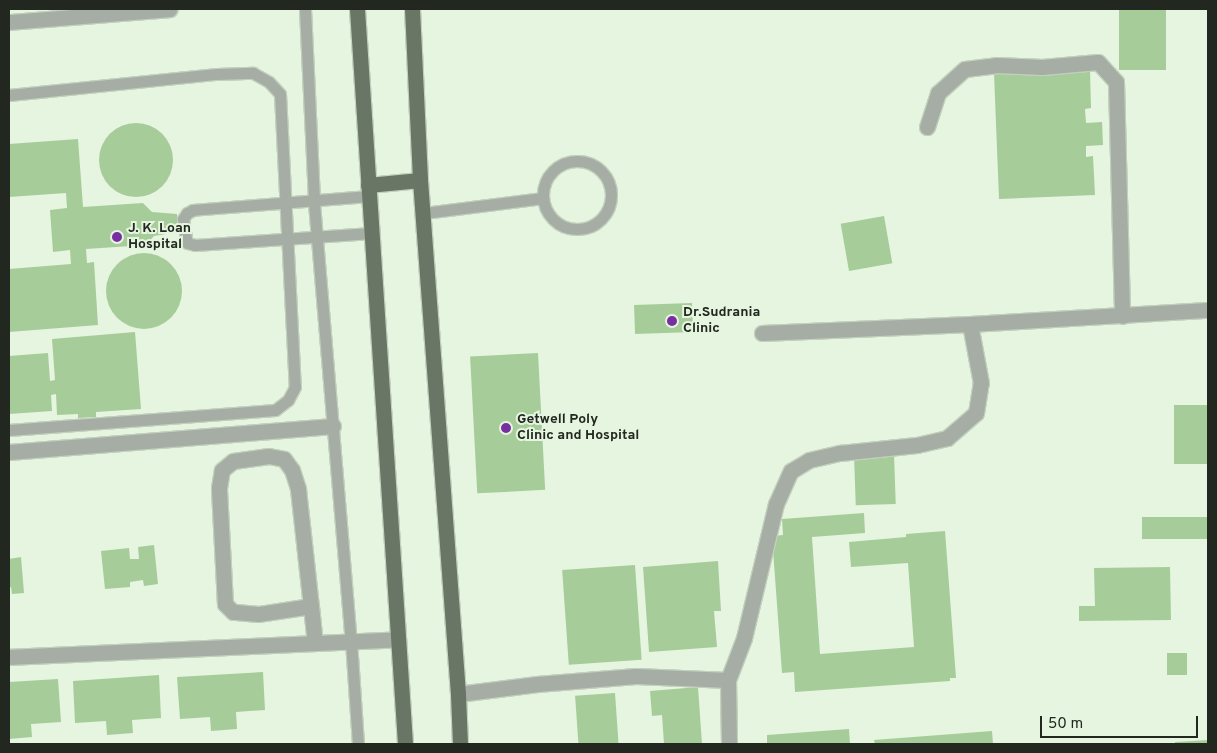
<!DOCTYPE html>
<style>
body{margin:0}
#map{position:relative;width:1217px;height:753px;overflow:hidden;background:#e5f5df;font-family:Overpass,sans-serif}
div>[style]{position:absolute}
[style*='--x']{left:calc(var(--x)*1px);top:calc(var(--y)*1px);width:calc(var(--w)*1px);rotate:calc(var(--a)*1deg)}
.building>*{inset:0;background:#a6cc9a;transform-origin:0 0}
.round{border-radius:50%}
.roads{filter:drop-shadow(1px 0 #c2d0bd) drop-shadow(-1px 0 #c2d0bd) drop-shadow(0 1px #c2d0bd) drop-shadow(0 -1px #c2d0bd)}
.service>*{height:11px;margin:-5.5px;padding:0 5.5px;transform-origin:5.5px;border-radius:5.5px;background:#a6ada4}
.service>.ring{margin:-5.5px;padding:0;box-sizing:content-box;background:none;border:11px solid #a6ada4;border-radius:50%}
.minor>*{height:15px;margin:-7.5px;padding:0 7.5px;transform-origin:7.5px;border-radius:7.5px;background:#a6ada4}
.primary>*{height:15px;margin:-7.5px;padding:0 7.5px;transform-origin:7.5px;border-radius:7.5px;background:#697565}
.dots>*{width:14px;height:14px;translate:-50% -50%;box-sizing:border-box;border:2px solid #e5f5df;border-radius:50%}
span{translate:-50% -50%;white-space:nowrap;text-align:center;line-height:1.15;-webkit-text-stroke:4px #e5f5df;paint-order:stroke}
.poi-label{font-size:14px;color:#222820;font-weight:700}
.left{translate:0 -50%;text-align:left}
.frame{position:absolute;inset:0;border:10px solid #222820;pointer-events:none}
.scale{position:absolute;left:1040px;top:716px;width:158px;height:22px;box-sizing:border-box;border:2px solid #222820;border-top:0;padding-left:6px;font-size:15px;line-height:18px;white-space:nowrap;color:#222820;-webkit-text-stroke:4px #e5f5df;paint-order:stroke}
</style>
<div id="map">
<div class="building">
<i style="left:1119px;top:9px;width:47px;height:61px"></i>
<i style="clip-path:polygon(1090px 70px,1091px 108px,1085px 109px,1086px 123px,1102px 122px,1103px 145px,1086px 146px,1086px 157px,1093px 156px,1095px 195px,999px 199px,994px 73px)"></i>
<i class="round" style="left:99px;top:123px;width:74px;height:74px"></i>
<i style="clip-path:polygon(78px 139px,83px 207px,143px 203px,152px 212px,177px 214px,178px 232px,154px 236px,146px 245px,86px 249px,87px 263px,94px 262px,98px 325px,9px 332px,9px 269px,71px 264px,70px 250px,53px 252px,50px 210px,67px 208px,66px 193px,9px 197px,9px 144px)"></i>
<i style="left:884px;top:216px;width:48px;height:44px;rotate:80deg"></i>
<i class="round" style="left:106px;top:253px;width:76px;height:76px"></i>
<i style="left:692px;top:303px;width:29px;height:58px;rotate:88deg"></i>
<i style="clip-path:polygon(135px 332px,141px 409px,96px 412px,96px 417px,78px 418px,78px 414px,57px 415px,56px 394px,51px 395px,52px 411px,9px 414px,9px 356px,48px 353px,50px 381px,55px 380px,52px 339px)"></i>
<i style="left:538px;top:353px;width:137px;height:68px;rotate:87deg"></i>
<i style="left:1208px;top:405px;width:59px;height:34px;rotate:90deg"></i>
<i style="left:894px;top:454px;width:50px;height:40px;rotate:88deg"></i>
<i style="clip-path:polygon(864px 513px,865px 533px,812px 537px,820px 654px,914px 647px,908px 563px,851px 567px,849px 542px,906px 537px,906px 534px,945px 531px,956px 678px,950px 678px,950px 681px,795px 692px,794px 672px,782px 673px,772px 536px,783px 535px,782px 519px)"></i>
<i style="left:1208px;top:517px;width:22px;height:66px;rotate:90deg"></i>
<i style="clip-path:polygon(154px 545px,158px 584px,144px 586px,143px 580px,130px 582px,130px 587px,105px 589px,101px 551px,129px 548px,130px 559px,139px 559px,138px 547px)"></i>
<i style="clip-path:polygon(21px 557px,24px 593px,12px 594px,11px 587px,9px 588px,9px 559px)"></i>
<i style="clip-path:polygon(718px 561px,721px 611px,714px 611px,717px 647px,649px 652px,643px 567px)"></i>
<i style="left:635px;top:565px;width:95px;height:73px;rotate:86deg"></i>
<i style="clip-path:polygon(1170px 567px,1171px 620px,1079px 621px,1079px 606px,1095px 606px,1094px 568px)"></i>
<i style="left:1167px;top:653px;width:20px;height:22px"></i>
<i style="clip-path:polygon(263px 672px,265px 710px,236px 712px,237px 729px,211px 731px,210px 717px,180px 719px,177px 677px)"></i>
<i style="clip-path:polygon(159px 675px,161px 718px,132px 720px,133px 733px,107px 735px,106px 721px,75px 723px,73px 681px)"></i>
<i style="clip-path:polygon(58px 679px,61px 722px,31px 724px,32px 737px,9px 739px,9px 682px)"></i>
<i style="clip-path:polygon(698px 687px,702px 744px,664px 744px,662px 715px,652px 716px,650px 691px)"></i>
<i style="left:615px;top:693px;width:51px;height:40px;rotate:86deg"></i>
<i style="clip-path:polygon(849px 729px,850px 744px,767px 744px,767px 735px)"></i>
<i style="clip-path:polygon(992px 731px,993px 744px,875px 744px,874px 740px)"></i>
<i style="clip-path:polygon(1208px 740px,1208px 744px,1175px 744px,1175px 742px)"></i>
</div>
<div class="roads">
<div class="service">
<i style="--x:305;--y:9;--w:194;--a:87.3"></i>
<i style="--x:314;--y:203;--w:440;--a:85.2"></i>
<i style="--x:351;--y:641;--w:103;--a:86.1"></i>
<i style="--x:9;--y:95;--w:209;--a:-5.8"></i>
<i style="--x:217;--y:74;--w:36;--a:-2"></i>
<i style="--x:253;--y:73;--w:18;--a:29"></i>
<i style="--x:269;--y:82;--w:16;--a:47"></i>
<i style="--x:280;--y:94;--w:293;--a:87.1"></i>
<i style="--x:295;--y:387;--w:15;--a:118"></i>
<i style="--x:288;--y:400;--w:16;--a:142"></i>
<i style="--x:275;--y:410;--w:267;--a:175.7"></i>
<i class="ring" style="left:543px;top:161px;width:57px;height:57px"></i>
<i style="--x:369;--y:196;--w:177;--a:175.5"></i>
<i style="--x:193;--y:210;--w:7;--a:153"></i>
<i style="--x:187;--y:213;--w:7;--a:124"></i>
<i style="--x:183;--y:219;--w:24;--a:81"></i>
<i style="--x:187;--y:243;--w:8;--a:14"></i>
<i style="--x:195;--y:245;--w:177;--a:-3.9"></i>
<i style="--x:424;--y:213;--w:120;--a:-7.2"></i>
</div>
<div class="minor">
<i style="--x:9;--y:22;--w:161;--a:-4.6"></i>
<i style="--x:927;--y:127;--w:36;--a:-72"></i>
<i style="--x:938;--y:93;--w:36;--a:-42"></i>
<i style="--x:965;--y:69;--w:31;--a:-7"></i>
<i style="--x:996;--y:65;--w:46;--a:2.5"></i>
<i style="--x:1042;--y:67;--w:56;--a:-5.1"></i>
<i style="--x:1098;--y:62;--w:27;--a:48"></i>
<i style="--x:1116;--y:82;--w:234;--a:88.5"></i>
<i style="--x:762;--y:333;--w:208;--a:-2.5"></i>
<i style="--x:970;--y:324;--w:238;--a:-3.4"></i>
<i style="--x:9;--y:452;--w:325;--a:-4.6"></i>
<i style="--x:311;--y:606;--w:54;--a:171.4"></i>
<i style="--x:258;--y:614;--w:25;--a:-175"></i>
<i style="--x:233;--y:612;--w:11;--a:-135"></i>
<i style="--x:225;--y:604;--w:116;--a:-93"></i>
<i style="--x:219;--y:488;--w:18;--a:-81"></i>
<i style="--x:222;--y:470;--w:14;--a:-39"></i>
<i style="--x:233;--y:461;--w:36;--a:-8"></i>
<i style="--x:269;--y:456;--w:15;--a:11"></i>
<i style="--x:284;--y:459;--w:14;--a:54"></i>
<i style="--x:292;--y:470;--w:20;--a:72"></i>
<i style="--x:298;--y:489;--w:118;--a:83.7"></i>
<i style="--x:311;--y:606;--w:19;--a:84"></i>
<i style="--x:313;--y:625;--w:18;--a:84"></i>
<i style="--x:9;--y:657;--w:389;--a:-2.6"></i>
<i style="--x:728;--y:680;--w:45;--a:-69.1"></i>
<i style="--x:744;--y:638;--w:138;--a:-76.6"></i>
<i style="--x:776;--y:504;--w:36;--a:-66"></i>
<i style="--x:791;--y:471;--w:21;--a:-31"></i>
<i style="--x:809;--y:460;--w:32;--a:-13"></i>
<i style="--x:840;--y:453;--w:77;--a:-5.9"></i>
<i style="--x:917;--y:445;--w:31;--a:-13"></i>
<i style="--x:947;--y:438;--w:38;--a:-41"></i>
<i style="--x:976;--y:413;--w:30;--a:-81"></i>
<i style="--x:981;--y:383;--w:60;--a:-100.6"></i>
<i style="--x:458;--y:694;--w:80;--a:-7.2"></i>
<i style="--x:537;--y:684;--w:99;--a:-4.6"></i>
<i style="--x:636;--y:676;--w:92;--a:2.5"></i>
<i style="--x:728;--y:680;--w:64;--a:89.1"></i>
</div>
<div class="primary">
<i style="--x:357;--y:9;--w:737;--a:86.26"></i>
<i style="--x:412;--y:9;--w:171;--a:87.3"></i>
<i style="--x:420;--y:180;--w:515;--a:85.77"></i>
<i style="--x:458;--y:694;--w:50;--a:87.7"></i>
<i style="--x:368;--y:185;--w:52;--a:-5.5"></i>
</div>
</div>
<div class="dots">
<i style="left:117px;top:237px;background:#772ea1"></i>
<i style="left:672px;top:321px;background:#772ea1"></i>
<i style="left:506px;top:428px;background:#772ea1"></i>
</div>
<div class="poi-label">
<span class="left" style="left:128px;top:237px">J. K. Loan<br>Hospital</span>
<span class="left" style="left:683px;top:321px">Dr.Sudrania<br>Clinic</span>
<span class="left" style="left:517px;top:428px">Getwell Poly<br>Clinic and Hospital</span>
</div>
<div class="frame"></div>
<div class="scale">50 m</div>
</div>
